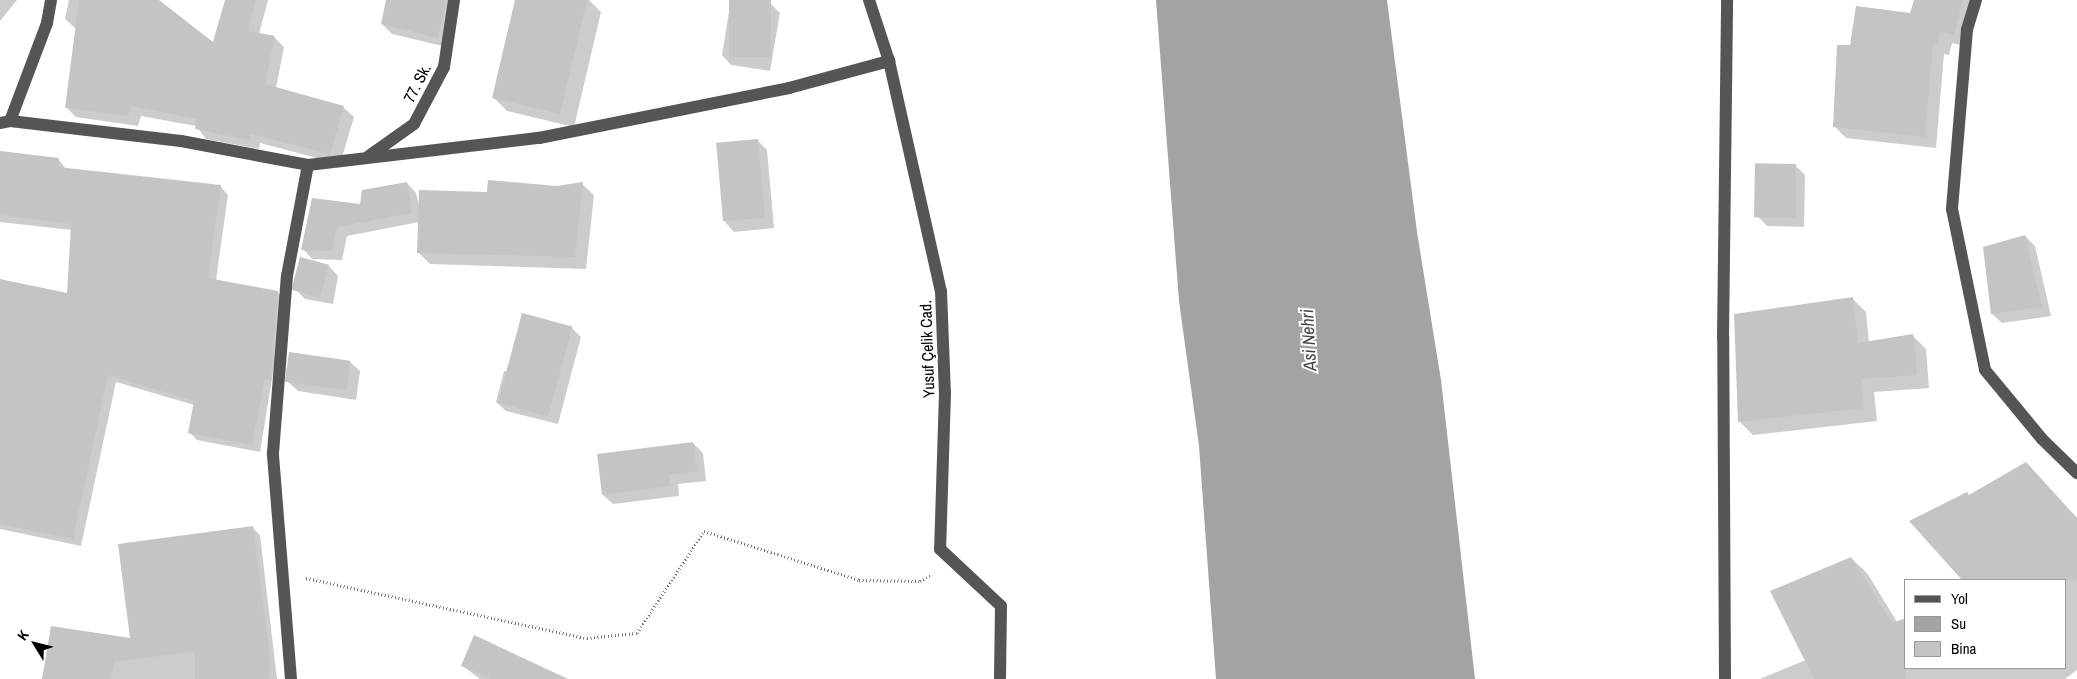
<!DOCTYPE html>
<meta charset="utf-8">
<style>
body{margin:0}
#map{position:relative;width:2077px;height:679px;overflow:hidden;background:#fff;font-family:"Archivo Narrow",sans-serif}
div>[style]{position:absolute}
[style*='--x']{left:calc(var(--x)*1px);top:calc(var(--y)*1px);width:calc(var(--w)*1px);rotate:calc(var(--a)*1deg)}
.water>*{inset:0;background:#a3a3a3}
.shadow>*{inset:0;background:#0003}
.building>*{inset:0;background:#c4c4c4;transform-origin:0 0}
.path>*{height:3px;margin-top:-1.5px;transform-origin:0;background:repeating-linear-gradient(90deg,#777 0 1px,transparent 0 3.5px)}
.minor>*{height:12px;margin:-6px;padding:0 6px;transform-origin:6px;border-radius:6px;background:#555}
span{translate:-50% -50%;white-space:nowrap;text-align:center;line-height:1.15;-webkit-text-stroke:4px #fff;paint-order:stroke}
.street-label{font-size:16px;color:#000}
.water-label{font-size:18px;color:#444;font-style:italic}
.legend{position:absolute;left:1904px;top:579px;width:162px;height:90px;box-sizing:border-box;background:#fff;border:1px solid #999;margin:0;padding:6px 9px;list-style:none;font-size:15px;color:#000}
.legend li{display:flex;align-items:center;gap:10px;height:25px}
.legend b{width:25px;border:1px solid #999}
.north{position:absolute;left:10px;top:619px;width:50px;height:50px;-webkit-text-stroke:4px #fff;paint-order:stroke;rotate:306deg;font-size:14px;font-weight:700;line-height:20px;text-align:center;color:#000}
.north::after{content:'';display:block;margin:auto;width:18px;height:22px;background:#000;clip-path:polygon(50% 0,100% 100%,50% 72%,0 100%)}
</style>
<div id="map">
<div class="water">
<i style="clip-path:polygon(1156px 0,1387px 0,1417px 232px,1441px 380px,1475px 679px,1216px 679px,1199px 446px,1179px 301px)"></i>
</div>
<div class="shadow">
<i style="clip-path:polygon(0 0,17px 0,0 21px)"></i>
<i style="clip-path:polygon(69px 0,157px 0,213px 44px,226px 0,268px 0,259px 34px,274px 37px,284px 47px,276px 88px,343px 107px,354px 117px,340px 164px,260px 143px,259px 149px,206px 139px,196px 126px,141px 116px,138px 126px,76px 117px,66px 107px,76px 29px,65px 19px)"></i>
<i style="clip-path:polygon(388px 0,458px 0,447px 47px,392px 34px,382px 24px)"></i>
<i style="clip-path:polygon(516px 0,589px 0,601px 12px,574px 127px,507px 111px,493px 97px)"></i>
<i style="clip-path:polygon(731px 0,770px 3px,780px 13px,770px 71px,731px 65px,722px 55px)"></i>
<i style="clip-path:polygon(1915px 0,1977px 0,1965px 46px,1952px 43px,1949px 55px,1944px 54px,1936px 148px,1846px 138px,1835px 127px,1851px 47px,1911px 14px)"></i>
<i style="clip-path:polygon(757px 140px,767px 150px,774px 228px,734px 232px,725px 222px)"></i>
<i style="clip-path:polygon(0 153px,58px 159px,66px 169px,221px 187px,228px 195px,216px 280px,277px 292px,285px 300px,260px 452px,197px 440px,189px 432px,194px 405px,116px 382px,81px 546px,0 529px,0 280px,68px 294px,72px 230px,0 222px)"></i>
<i style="clip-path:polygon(1795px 165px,1805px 175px,1804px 227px,1767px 226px,1757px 216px)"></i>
<i style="clip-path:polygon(407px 183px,416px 193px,419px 206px,489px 193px,582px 184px,594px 195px,586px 269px,430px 264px,418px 252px,419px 222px,347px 236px,342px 260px,312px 259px,303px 249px,361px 206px)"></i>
<i style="clip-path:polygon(2025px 236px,2035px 246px,2051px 316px,2002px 323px,1992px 314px)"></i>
<i style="clip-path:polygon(329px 266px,338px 276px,333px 304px,305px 299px,295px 289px)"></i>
<i style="clip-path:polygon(1853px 299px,1866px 312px,1869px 343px,1913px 336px,1926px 349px,1929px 388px,1874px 392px,1877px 421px,1753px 435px,1740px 422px)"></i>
<i style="clip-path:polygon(571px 327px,581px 337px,558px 424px,506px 411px,496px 402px,504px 371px,508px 372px)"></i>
<i style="clip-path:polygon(350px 362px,360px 371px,356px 400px,298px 391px,288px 382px)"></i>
<i style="clip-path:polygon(693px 443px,703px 453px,706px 481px,678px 484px,679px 496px,613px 504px,603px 495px)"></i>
<i style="clip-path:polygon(1969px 496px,2077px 518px,2077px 670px,2065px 679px,1760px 679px,1806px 660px,1851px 558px,1867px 573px,1897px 622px,1906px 668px,2066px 668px,2066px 580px,1964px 580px,1911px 521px)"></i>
<i style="clip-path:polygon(252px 527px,260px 535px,277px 679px,43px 679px,132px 639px)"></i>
<i style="clip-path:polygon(463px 666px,539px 679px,480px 679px)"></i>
</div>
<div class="building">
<i style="clip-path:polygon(79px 0,159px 0,213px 42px,225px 0,256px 0,248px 31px,275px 36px,265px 84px,344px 106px,330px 154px,250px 134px,249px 140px,195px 129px,197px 119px,131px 106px,128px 116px,65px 108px)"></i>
<i style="clip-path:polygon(386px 0,446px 0,438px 38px,381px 24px)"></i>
<i style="clip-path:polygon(515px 0,587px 0,560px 114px,492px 98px)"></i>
<i style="left:729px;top:0;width:42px;height:57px"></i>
<i style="clip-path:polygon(1914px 0,1963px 0,1954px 35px,1940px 32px,1937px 45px,1933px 43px,1925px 137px,1833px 127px,1837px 45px,1850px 45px,1856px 6px,1910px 13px)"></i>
<i style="left:758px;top:139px;width:79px;height:42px;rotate:85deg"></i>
<i style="clip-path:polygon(0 151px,59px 158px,58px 167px,221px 185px,208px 278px,278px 291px,271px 380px,265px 379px,252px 445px,188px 433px,194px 401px,108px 375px,73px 539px,0 524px,0 279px,67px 293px,71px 224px,0 215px)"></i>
<i style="left:1796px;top:164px;width:54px;height:41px;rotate:91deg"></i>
<i style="clip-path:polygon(488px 180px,557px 186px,583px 182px,575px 257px,417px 253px,419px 190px,487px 192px)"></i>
<i style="clip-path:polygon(407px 182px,412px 213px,337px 227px,332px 251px,301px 250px,312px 198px,360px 204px,362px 190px)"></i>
<i style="clip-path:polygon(2025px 235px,2042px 307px,1991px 314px,1983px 247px)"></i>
<i style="left:300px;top:257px;width:30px;height:34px;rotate:15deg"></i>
<i style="clip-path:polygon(1853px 297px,1858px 343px,1913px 334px,1917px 375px,1861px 379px,1864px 408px,1738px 422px,1734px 314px)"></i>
<i style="left:522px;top:313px;width:52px;height:93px;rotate:15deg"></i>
<i style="left:289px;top:352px;width:62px;height:30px;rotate:8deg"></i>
<i style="clip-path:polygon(693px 442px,697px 471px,669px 475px,670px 486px,602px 495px,597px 454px)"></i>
<i style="clip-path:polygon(2026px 462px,2077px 518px,2077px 580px,1962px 580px,1909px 521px,1967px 492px,1969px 495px)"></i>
<i style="clip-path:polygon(253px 526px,270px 657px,269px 679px,195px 679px,195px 651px,114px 662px,111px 679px,42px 679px,51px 626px,130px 638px,118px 544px)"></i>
<i style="clip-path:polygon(1851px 557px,1892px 623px,1906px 618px,1906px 679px,1814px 679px,1770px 591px)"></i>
<i style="clip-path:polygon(474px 635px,568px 679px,492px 679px,461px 666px)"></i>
</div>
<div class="path">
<i style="--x:306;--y:578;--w:287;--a:12.1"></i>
<i style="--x:587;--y:638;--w:50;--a:-5.7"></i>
<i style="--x:637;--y:633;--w:122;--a:-56.7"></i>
<i style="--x:704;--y:531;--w:163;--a:17.5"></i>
<i style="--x:859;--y:580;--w:61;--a:0.9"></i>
<i style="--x:920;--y:581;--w:13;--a:-29"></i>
</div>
<div class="minor">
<i style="--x:869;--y:0;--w:64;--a:71.8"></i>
<i style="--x:889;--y:61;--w:236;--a:77.3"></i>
<i style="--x:941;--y:291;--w:102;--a:87.8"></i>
<i style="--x:945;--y:393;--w:156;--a:91.8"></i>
<i style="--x:940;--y:549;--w:83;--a:43.1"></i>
<i style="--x:1001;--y:606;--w:73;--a:90.8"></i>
<i style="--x:1976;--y:0;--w:31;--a:107"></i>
<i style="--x:1967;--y:30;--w:180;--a:94.8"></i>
<i style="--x:1952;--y:209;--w:164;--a:78.4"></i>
<i style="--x:1985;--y:370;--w:89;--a:50.4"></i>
<i style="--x:2042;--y:439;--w:49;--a:44.2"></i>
<i style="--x:10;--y:121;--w:105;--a:-69.3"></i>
<i style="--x:47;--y:23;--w:23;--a:-80"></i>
<i style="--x:0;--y:123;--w:10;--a:-11"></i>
<i style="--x:10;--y:121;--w:172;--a:6.7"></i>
<i style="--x:181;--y:141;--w:129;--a:10.7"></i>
<i style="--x:308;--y:165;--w:233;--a:-6.7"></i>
<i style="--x:539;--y:138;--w:255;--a:-11.3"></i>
<i style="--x:789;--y:88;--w:104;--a:-15.1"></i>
<i style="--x:369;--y:156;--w:55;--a:-35.4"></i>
<i style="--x:414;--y:124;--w:64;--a:-62.2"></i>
<i style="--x:444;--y:67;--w:68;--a:-81.5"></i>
<i style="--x:291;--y:679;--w:227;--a:-94.6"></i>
<i style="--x:273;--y:453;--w:178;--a:-85.5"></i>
<i style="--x:287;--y:276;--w:113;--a:-79.3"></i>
<i style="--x:1725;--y:679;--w:342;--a:-90.3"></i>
<i style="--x:1723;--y:337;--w:337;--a:-89.3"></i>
</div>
<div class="street-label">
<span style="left:417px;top:83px;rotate:-63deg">77. Sk.</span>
<span style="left:927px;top:349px;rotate:-92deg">Yusuf Çelik Cad.</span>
</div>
<div class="water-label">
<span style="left:1309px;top:340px;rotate:-93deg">Asi Nehri</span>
</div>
<ul class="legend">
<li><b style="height:6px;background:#555"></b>Yol</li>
<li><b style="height:14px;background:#a3a3a3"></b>Su</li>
<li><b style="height:14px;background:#c4c4c4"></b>Bina</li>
</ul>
<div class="north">K</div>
</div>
